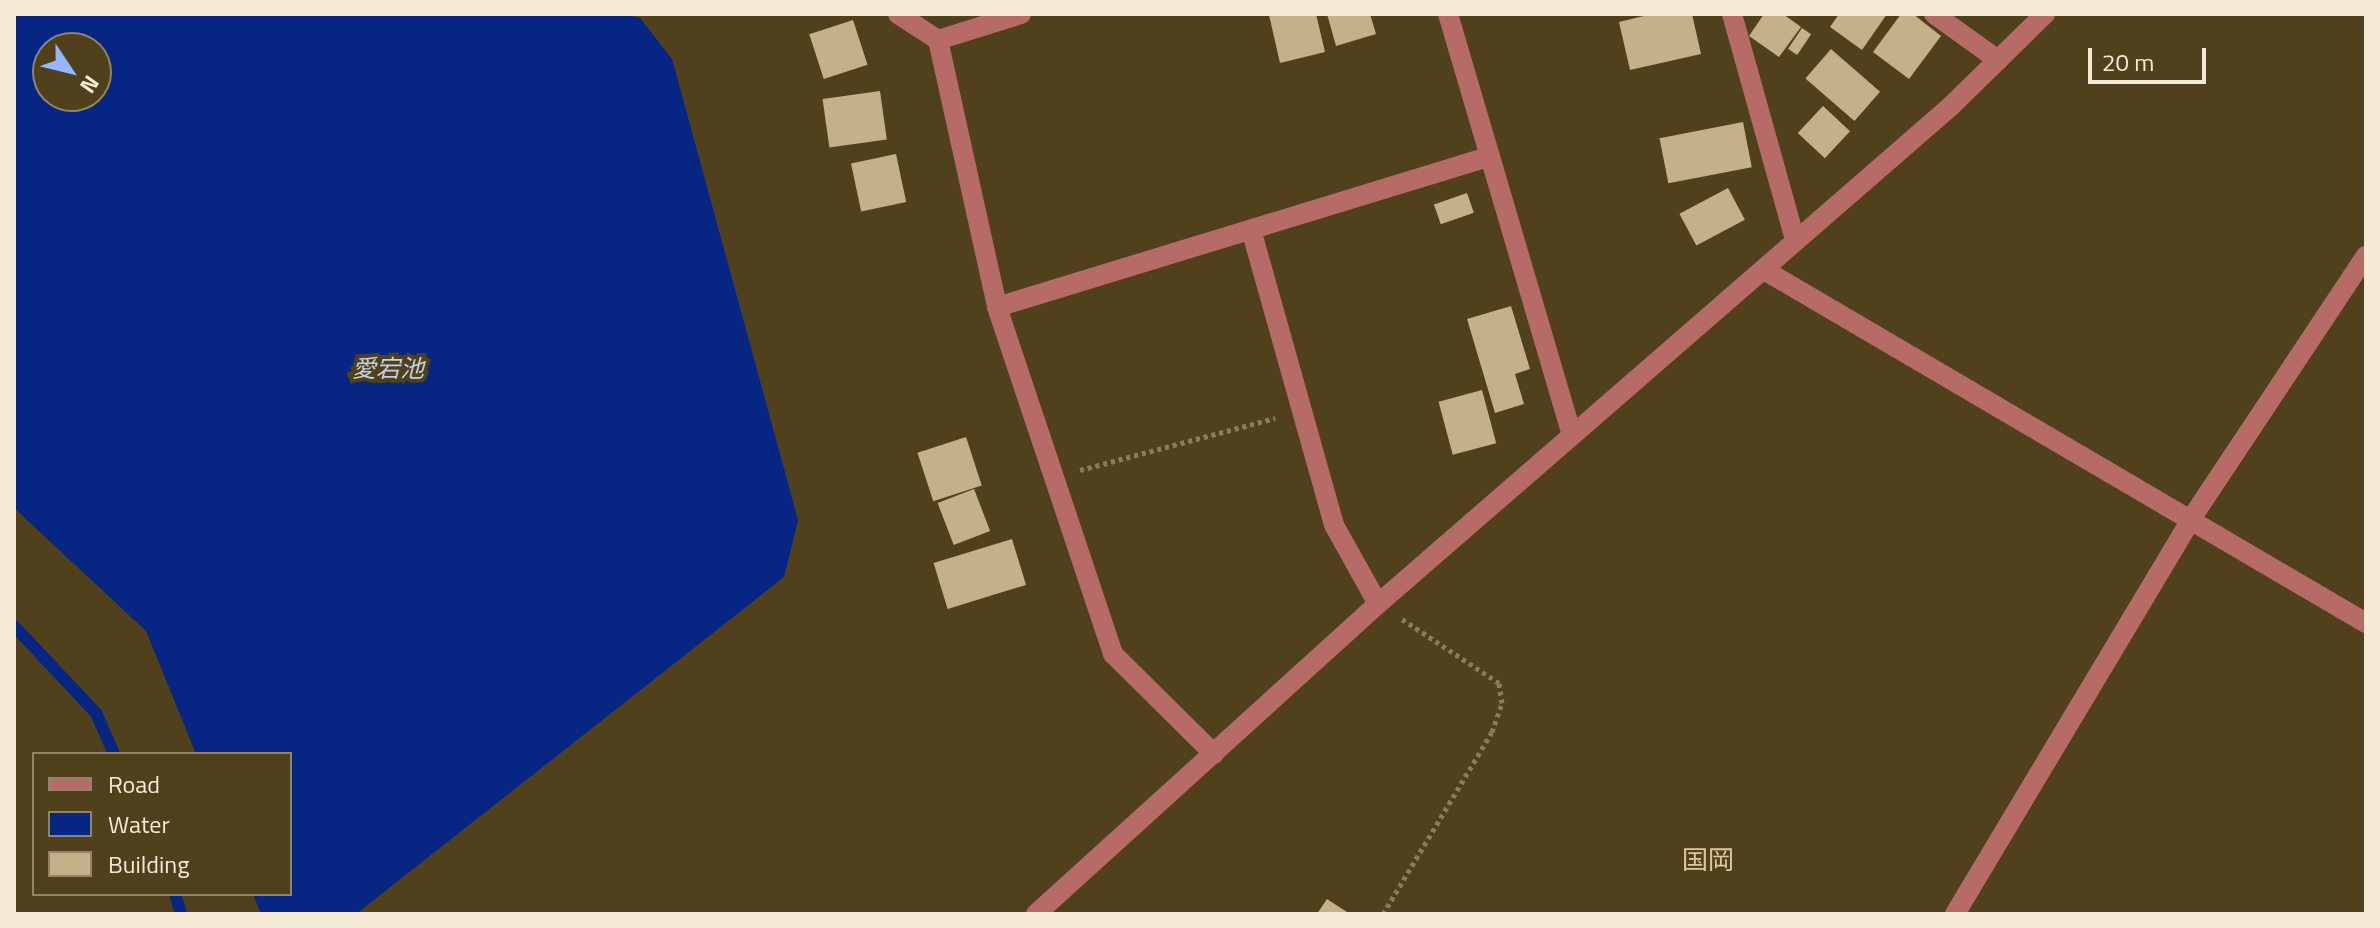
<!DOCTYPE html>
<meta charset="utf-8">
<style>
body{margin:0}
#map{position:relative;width:2380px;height:928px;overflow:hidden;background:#51401c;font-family:"Titillium Web","Noto Sans JP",sans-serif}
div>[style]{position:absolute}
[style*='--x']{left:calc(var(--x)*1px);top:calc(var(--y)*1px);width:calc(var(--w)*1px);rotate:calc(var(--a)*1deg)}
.water>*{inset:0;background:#072582}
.stream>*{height:12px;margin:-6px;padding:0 6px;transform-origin:6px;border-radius:6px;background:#072582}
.building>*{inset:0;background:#c4b089;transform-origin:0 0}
.path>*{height:5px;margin-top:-2.5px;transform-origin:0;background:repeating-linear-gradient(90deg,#8a7b5d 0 4px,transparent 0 8px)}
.minor>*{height:20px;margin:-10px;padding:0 10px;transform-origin:10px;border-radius:10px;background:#b76b66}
span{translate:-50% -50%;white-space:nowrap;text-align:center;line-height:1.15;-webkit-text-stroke:8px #51401c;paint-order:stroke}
.water-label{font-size:24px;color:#c4d0e9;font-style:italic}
.quarter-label{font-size:26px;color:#dbc79f}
.frame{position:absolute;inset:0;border:16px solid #f4ead6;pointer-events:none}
.legend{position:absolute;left:32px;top:752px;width:260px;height:144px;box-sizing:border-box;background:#51401c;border:2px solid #928466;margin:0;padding:10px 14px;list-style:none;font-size:24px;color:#f4ead6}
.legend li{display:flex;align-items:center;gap:16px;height:40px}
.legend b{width:40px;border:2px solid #928466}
.north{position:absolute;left:32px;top:32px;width:80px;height:80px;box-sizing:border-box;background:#51401c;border:2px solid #928466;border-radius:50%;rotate:125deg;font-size:22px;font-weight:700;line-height:32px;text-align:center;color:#f4ead6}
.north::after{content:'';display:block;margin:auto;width:28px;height:36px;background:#95b6fd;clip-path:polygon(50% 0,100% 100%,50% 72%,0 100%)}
.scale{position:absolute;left:2088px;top:48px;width:118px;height:36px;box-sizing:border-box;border:4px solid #f4ead6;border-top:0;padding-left:10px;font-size:24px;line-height:28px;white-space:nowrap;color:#f4ead6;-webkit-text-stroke:6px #51401c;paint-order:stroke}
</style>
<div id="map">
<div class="water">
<i style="clip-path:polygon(evenodd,14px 14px,624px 14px,640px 18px,672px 59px,798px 520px,784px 577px,356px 914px,261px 914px,253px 894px,290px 894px,290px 754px,196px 754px,146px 631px,14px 508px,14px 14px,48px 48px,96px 48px,96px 96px,48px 96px,48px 48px)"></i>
</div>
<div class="stream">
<i style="--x:14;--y:626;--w:120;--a:46.7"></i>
<i style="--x:96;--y:713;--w:45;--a:66.3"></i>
<i style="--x:175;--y:894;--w:21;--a:73"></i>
</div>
<div class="building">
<i style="clip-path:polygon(1274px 14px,1316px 14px,1325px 52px,1280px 63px,1269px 15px)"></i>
<i style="clip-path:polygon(1327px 14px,1370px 14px,1376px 34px,1336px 46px)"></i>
<i style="clip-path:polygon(1652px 14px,1692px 14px,1701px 54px,1630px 70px,1619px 22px)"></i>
<i style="clip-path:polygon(1764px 14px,1783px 14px,1801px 27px,1779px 57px,1749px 36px)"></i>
<i style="clip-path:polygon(1839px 14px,1887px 14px,1862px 50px,1830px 27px)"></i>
<i style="clip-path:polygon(1901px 14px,1913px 14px,1941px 36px,1909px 79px,1873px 52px)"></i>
<i style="left:853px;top:20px;width:47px;height:46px;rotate:72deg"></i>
<i style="left:1802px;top:28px;width:11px;height:25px;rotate:34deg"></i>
<i style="left:1831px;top:49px;width:65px;height:39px;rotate:41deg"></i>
<i style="left:880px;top:91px;width:49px;height:58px;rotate:82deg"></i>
<i style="left:1823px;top:106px;width:37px;height:37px;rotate:43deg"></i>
<i style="left:1743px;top:122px;width:46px;height:85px;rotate:79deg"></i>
<i style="left:896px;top:154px;width:49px;height:46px;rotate:78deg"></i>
<i style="left:1728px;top:188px;width:36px;height:55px;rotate:62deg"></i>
<i style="left:1467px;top:193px;width:21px;height:35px;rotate:71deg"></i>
<i style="clip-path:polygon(1511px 306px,1530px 369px,1515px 374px,1524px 404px,1495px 413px,1467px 319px)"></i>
<i style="left:1482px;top:390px;width:55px;height:45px;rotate:75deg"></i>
<i style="left:966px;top:437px;width:51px;height:51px;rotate:72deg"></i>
<i style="left:974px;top:489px;width:45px;height:39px;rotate:69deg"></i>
<i style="left:1012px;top:539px;width:48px;height:82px;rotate:73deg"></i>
<i style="clip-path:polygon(1327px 899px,1350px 914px,1317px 914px)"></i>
</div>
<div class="path">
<i style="--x:1080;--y:470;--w:202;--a:-14.9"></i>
<i style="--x:1383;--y:914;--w:212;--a:-59.1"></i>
<i style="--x:1492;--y:732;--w:31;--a:-71"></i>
<i style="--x:1502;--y:703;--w:20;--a:-99"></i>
<i style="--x:1499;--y:683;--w:116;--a:-146.6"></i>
</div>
<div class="minor">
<i style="--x:898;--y:14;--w:48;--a:33"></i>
<i style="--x:938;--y:40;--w:273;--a:77.5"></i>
<i style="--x:997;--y:307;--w:366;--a:71.5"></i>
<i style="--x:1113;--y:654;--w:142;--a:44.7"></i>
<i style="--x:1448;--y:14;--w:439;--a:73.6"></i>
<i style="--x:1732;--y:14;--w:235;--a:74.4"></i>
<i style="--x:1934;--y:14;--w:79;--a:35.7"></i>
<i style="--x:938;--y:40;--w:87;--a:-17.4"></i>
<i style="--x:1252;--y:233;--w:303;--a:74.3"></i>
<i style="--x:1334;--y:525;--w:90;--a:60.9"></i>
<i style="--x:1764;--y:270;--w:698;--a:30.39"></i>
<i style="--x:997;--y:307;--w:513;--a:-16.99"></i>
<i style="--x:1036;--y:914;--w:462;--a:-42.2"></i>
<i style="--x:1378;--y:604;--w:759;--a:-40.99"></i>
<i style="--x:1951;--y:106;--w:132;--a:-44.4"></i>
<i style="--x:1955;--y:914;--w:460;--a:-59.1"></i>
<i style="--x:2191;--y:519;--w:316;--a:-56.4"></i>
</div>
<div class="water-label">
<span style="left:388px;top:369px">愛宕池</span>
</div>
<div class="quarter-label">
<span style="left:1708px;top:860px">国岡</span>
</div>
<div class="frame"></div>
<ul class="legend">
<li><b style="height:10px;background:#b76b66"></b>Road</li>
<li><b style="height:22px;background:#072582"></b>Water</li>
<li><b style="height:22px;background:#c4b089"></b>Building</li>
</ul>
<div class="north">N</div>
<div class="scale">20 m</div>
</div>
